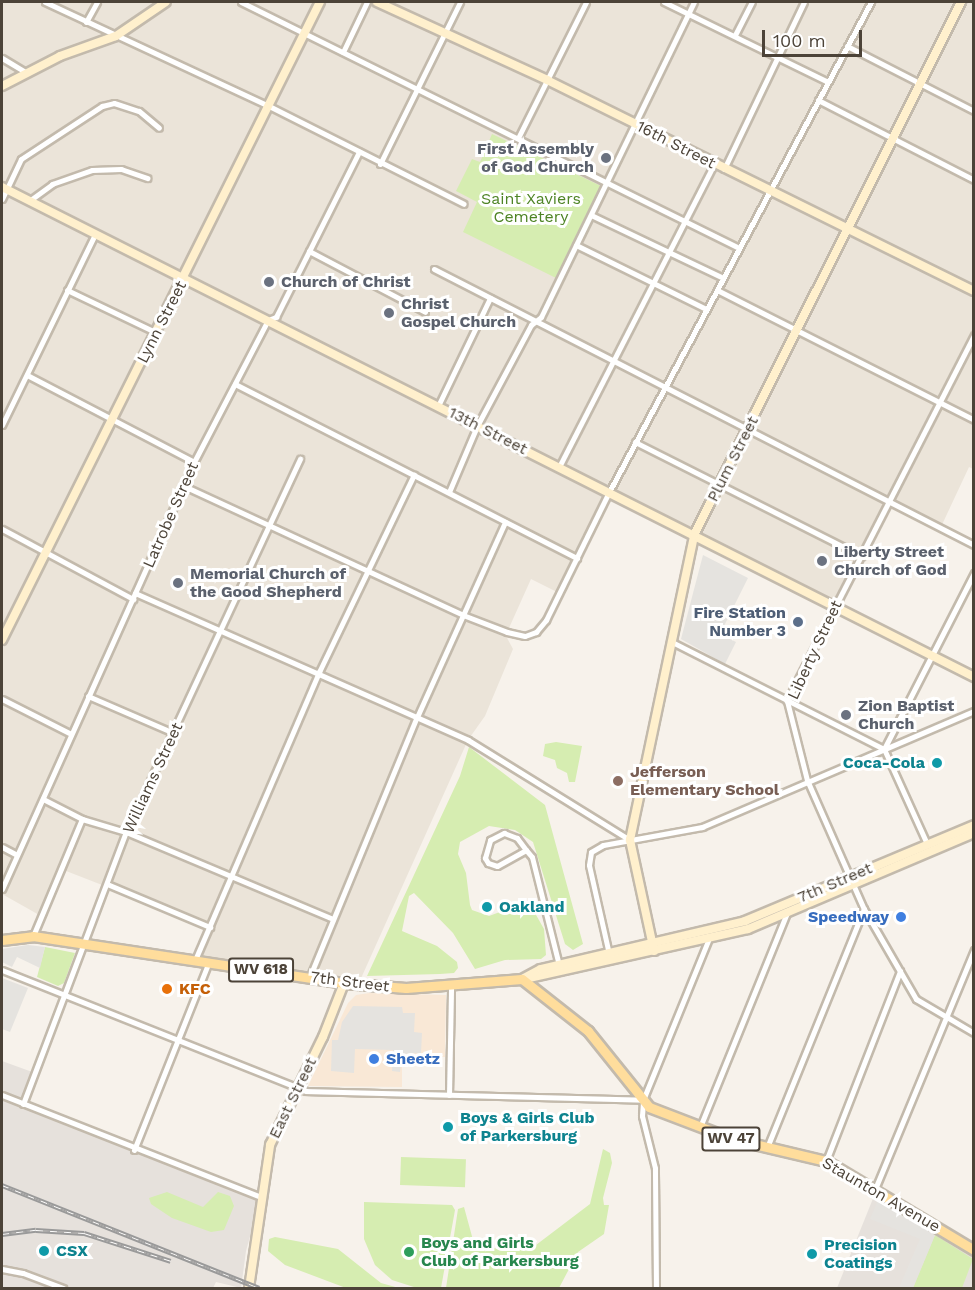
<!DOCTYPE html>
<style>
body{margin:0}
#map{position:relative;width:975px;height:1290px;overflow:hidden;background:#f7f2eb;font-family:"Work Sans",sans-serif}
div>[style]{position:absolute}
[style*='--x']{left:calc(var(--x)*1px);top:calc(var(--y)*1px);width:calc(var(--w)*1px);rotate:calc(var(--a)*1deg)}
.residential>*{inset:0;background:#ebe4d9}
.commercial>*{inset:0;background:#f9e8d6}
.industrial>*{inset:0;background:#e6e1dc}
.green>*{inset:0;background:#d6edb1;transform-origin:0 0}
.parking>*{inset:0;background:#e5e3df}
.roads{filter:drop-shadow(2px 0 #c3baac) drop-shadow(-2px 0 #c3baac) drop-shadow(0 2px #c3baac) drop-shadow(0 -2px #c3baac)}
.street>*{height:5px;margin:-2.5px;padding:0 2.5px;transform-origin:2.5px;border-radius:2.5px;background:#fff}
.secondary>*{height:8px;margin:-4px;padding:0 4px;transform-origin:4px;border-radius:4px;background:#fff0cd}
.primary>*{height:9px;margin:-4.5px;padding:0 4.5px;transform-origin:4.5px;border-radius:4.5px;background:#ffdd9c}
.rail>*{height:4.5px;margin-top:-2.25px;transform-origin:0;background:repeating-linear-gradient(90deg,#fff 0 7px,#9a9a9a 0 14px);box-sizing:border-box;border-block:2px solid #9a9a9a}
.dots>*{width:16px;height:16px;translate:-50% -50%;box-sizing:border-box;border:3px solid #fff;border-radius:50%}
span{translate:-50% -50%;white-space:nowrap;text-align:center;line-height:1.15;-webkit-text-stroke:6px #fff;paint-order:stroke}
.shield-label span{padding:2px 4px;background:#fff;border:2px solid;border-radius:4px;-webkit-text-stroke-width:0}
.shield-label{font-size:15px;color:#4c4338;font-weight:700}
.street-label{font-size:16px;color:#4c4338}
.worship-label{font-size:16px;color:#5b616d;font-weight:700}
.right{translate:-100% -50%;text-align:right}
.left{translate:0 -50%;text-align:left}
.park-label{font-size:16px;color:#4e8425}
.service-label{font-size:16px;color:#4e5e75;font-weight:700}
.culture-label{font-size:16px;color:#0d838f;font-weight:700}
.education-label{font-size:16px;color:#785e54;font-weight:700}
.shop-label{font-size:16px;color:#366cbe;font-weight:700}
.food-label{font-size:16px;color:#c56008;font-weight:700}
.leisure-label{font-size:16px;color:#27864d;font-weight:700}
.frame{position:absolute;inset:0;border:3px solid #4c4338;pointer-events:none}
.scale{position:absolute;left:762px;top:30px;width:100px;height:27px;box-sizing:border-box;border:3px solid #4c4338;border-top:0;padding-left:8px;font-size:18px;line-height:21px;white-space:nowrap;color:#4c4338;-webkit-text-stroke:4px #fff;paint-order:stroke}
</style>
<div id="map">
<div class="residential">
<i style="clip-path:polygon(2px 2px,973px 2px,973px 469px,969px 467px,940px 529px,890px 504px,835px 607px,609px 492px,559px 593px,531px 579px,509px 628px,464px 616px,506px 636px,513px 649px,485px 716px,468px 740px,358px 985px,200px 963px,210px 927px,61px 869px,41px 916px,2px 894px)"></i>
</div>
<div class="commercial">
<i style="clip-path:polygon(370px 993px,446px 995px,445px 1057px,402px 1056px,402px 1087px,308px 1086px,348px 1003px,356px 995px)"></i>
</div>
<div class="industrial">
<i style="clip-path:polygon(2px 1061px,35px 1073px,23px 1103px,261px 1197px,246px 1251px,241px 1288px,216px 1282px,213px 1288px,2px 1288px)"></i>
<i style="clip-path:polygon(874px 1196px,973px 1258px,973px 1288px,837px 1288px)"></i>
</div>
<div class="green">
<i style="clip-path:polygon(492px 134px,601px 186px,556px 278px,463px 232px,477px 202px,456px 191px,472px 159px,480px 162px)"></i>
<i style="clip-path:polygon(556px 742px,582px 746px,575px 782px,569px 782px,567px 773px,557px 768px,555px 760px,543px 756px,545px 744px)"></i>
<i style="clip-path:polygon(469px 747px,545px 805px,583px 944px,573px 950px,565px 944px,533px 842px,515px 830px,489px 826px,460px 842px,458px 854px,466px 873px,470px 905px,472px 910px,489px 916px,519px 905px,531px 906px,544px 929px,546px 955px,541px 959px,505px 960px,475px 969px,453px 933px,414px 893px,409px 896px,402px 931px,437px 946px,457px 962px,458px 968px,454px 973px,440px 974px,367px 976px,460px 776px)"></i>
<i style="clip-path:polygon(45px 947px,75px 953px,64px 983px,58px 986px,37px 977px)"></i>
<i style="clip-path:polygon(603px 1149px,610px 1153px,612px 1163px,603px 1198px,604px 1205px,609px 1205px,604px 1234px,578px 1252px,559px 1288px,446px 1288px,458px 1209px,464px 1207px,473px 1240px,497px 1249px,536px 1245px,590px 1204px)"></i>
<i style="left:401px;top:1157px;width:65px;height:28px;rotate:2deg"></i>
<i style="clip-path:polygon(167px 1192px,203px 1207px,218px 1192px,230px 1196px,234px 1206px,224px 1230px,211px 1232px,172px 1218px,151px 1204px,149px 1198px)"></i>
<i style="clip-path:polygon(364px 1202px,452px 1205px,455px 1210px,441px 1288px,417px 1288px,392px 1280px,375px 1265px,364px 1239px)"></i>
<i style="clip-path:polygon(935px 1235px,973px 1259px,962px 1288px,913px 1288px)"></i>
<i style="clip-path:polygon(275px 1237px,338px 1249px,381px 1283px,399px 1288px,346px 1288px,285px 1265px,268px 1251px,269px 1239px)"></i>
</div>
<div class="parking">
<i style="clip-path:polygon(703px 555px,748px 578px,720px 634px,736px 642px,725px 664px,681px 639px)"></i>
<i style="clip-path:polygon(28px 945px,45px 947px,40px 968px,17px 957px,12px 967px,2px 962px,2px 949px)"></i>
<i style="clip-path:polygon(2px 978px,28px 988px,10px 1032px,2px 1029px)"></i>
<i style="clip-path:polygon(353px 1006px,402px 1007px,403px 1013px,415px 1013px,414px 1032px,422px 1033px,421px 1053px,402px 1054px,400px 1072px,392px 1071px,393px 1050px,355px 1049px,354px 1073px,331px 1071px,332px 1040px,338px 1040px,342px 1022px)"></i>
<i style="clip-path:polygon(878px 1200px,935px 1235px,913px 1288px,899px 1288px,920px 1239px,870px 1219px)"></i>
</div>
<div class="roads">
<div class="street">
<i style="--x:45;--y:2;--w:245;--a:24.9"></i>
<i style="--x:267;--y:105;--w:220;--a:26.7"></i>
<i style="--x:241;--y:2;--w:555;--a:26.29"></i>
<i style="--x:664;--y:2;--w:182;--a:26"></i>
<i style="--x:86;--y:22;--w:23;--a:-61"></i>
<i style="--x:735;--y:35;--w:37;--a:-63"></i>
<i style="--x:847;--y:46;--w:143;--a:27.1"></i>
<i style="--x:343;--y:52;--w:55;--a:-64.4"></i>
<i style="--x:2;--y:58;--w:27;--a:31"></i>
<i style="--x:818;--y:100;--w:175;--a:27.1"></i>
<i style="--x:518;--y:138;--w:152;--a:-63.4"></i>
<i style="--x:380;--y:164;--w:181;--a:-63.7"></i>
<i style="--x:724;--y:169;--w:185;--a:-64.4"></i>
<i style="--x:2;--y:199;--w:44;--a:-64.6"></i>
<i style="--x:21;--y:159;--w:97;--a:-33.2"></i>
<i style="--x:102;--y:106;--w:12;--a:-14"></i>
<i style="--x:114;--y:103;--w:26;--a:18"></i>
<i style="--x:139;--y:111;--w:26;--a:40"></i>
<i style="--x:29;--y:201;--w:29;--a:-36"></i>
<i style="--x:52;--y:184;--w:42;--a:-19.3"></i>
<i style="--x:92;--y:170;--w:29;--a:-2"></i>
<i style="--x:121;--y:169;--w:28;--a:19"></i>
<i style="--x:591;--y:215;--w:146;--a:25.5"></i>
<i style="--x:576;--y:245;--w:145;--a:26.2"></i>
<i style="--x:309;--y:251;--w:131;--a:27.7"></i>
<i style="--x:434;--y:269;--w:606;--a:27.07"></i>
<i style="--x:67;--y:290;--w:100;--a:25.5"></i>
<i style="--x:717;--y:290;--w:288;--a:26.8"></i>
<i style="--x:974;--y:335;--w:411;--a:117.1"></i>
<i style="--x:787;--y:701;--w:81;--a:75.8"></i>
<i style="--x:807;--y:780;--w:141;--a:66.2"></i>
<i style="--x:864;--y:909;--w:104;--a:60"></i>
<i style="--x:916;--y:999;--w:67;--a:30.4"></i>
<i style="--x:27;--y:375;--w:188;--a:27.5"></i>
<i style="--x:235;--y:384;--w:384;--a:27"></i>
<i style="--x:438;--y:406;--w:120;--a:-64.3"></i>
<i style="--x:2;--y:425;--w:212;--a:-64"></i>
<i style="--x:635;--y:442;--w:254;--a:26.7"></i>
<i style="--x:559;--y:467;--w:340;--a:-62.9"></i>
<i style="--x:184;--y:486;--w:307;--a:24.8"></i>
<i style="--x:463;--y:615;--w:47;--a:21.1"></i>
<i style="--x:507;--y:632;--w:18;--a:13"></i>
<i style="--x:525;--y:636;--w:12;--a:-20"></i>
<i style="--x:536;--y:632;--w:16;--a:-50"></i>
<i style="--x:546;--y:620;--w:143;--a:-63.8"></i>
<i style="--x:609;--y:492;--w:556;--a:-61.87"></i>
<i style="--x:449;--y:492;--w:72;--a:-67"></i>
<i style="--x:477;--y:426;--w:115;--a:-61.9"></i>
<i style="--x:531;--y:325;--w:13;--a:-39"></i>
<i style="--x:541;--y:317;--w:350;--a:-64.1"></i>
<i style="--x:2;--y:529;--w:149;--a:28.1"></i>
<i style="--x:135;--y:593;--w:364;--a:23.8"></i>
<i style="--x:468;--y:740;--w:190;--a:31.7"></i>
<i style="--x:672;--y:642;--w:237;--a:26.8"></i>
<i style="--x:88;--y:696;--w:94;--a:23.3"></i>
<i style="--x:2;--y:699;--w:77;--a:26.9"></i>
<i style="--x:884;--y:749;--w:198;--a:-62.9"></i>
<i style="--x:884;--y:749;--w:104;--a:65.6"></i>
<i style="--x:43;--y:799;--w:44;--a:27.1"></i>
<i style="--x:82;--y:819;--w:46;--a:16.5"></i>
<i style="--x:126;--y:832;--w:222;--a:22.8"></i>
<i style="--x:2;--y:847;--w:15;--a:28"></i>
<i style="--x:526;--y:850;--w:33;--a:151"></i>
<i style="--x:497;--y:866;--w:9;--a:-162"></i>
<i style="--x:488;--y:863;--w:6;--a:-121"></i>
<i style="--x:485;--y:858;--w:19;--a:-74"></i>
<i style="--x:490;--y:840;--w:16;--a:-27"></i>
<i style="--x:504;--y:833;--w:14;--a:21"></i>
<i style="--x:517;--y:838;--w:15;--a:53"></i>
<i style="--x:526;--y:850;--w:9;--a:49"></i>
<i style="--x:532;--y:857;--w:111;--a:76"></i>
<i style="--x:107;--y:884;--w:112;--a:22.7"></i>
<i style="--x:2;--y:889;--w:468;--a:-65.8"></i>
<i style="--x:194;--y:462;--w:160;--a:-62.5"></i>
<i style="--x:268;--y:320;--w:9;--a:-21"></i>
<i style="--x:276;--y:317;--w:185;--a:-63.3"></i>
<i style="--x:33;--y:936;--w:127;--a:-67.3"></i>
<i style="--x:609;--y:954;--w:91;--a:-102.7"></i>
<i style="--x:589;--y:865;--w:13;--a:-81"></i>
<i style="--x:591;--y:852;--w:14;--a:-30"></i>
<i style="--x:603;--y:845;--w:101;--a:-10.3"></i>
<i style="--x:702;--y:827;--w:296;--a:-23.1"></i>
<i style="--x:195;--y:960;--w:314;--a:-66.7"></i>
<i style="--x:319;--y:672;--w:219;--a:-64.3"></i>
<i style="--x:2;--y:970;--w:327;--a:21.7"></i>
<i style="--x:306;--y:1091;--w:336;--a:1.5"></i>
<i style="--x:310;--y:976;--w:280;--a:-67.6"></i>
<i style="--x:417;--y:717;--w:214;--a:-65.7"></i>
<i style="--x:2;--y:1095;--w:278;--a:21.5"></i>
<i style="--x:449;--y:1095;--w:108;--a:-88.9"></i>
<i style="--x:23;--y:1104;--w:291;--a:-69.3"></i>
<i style="--x:126;--y:832;--w:412;--a:-65"></i>
<i style="--x:700;--y:1127;--w:231;--a:-67.9"></i>
<i style="--x:768;--y:1145;--w:255;--a:-67.9"></i>
<i style="--x:134;--y:1150;--w:200;--a:-68.3"></i>
<i style="--x:826;--y:1161;--w:204;--a:-68.7"></i>
<i style="--x:875;--y:1189;--w:259;--a:-67.5"></i>
<i style="--x:2;--y:1269;--w:21;--a:11"></i>
<i style="--x:23;--y:1273;--w:43;--a:20.6"></i>
<i style="--x:656;--y:1288;--w:120;--a:-90.5"></i>
<i style="--x:655;--y:1168;--w:54;--a:-104"></i>
<i style="--x:642;--y:1116;--w:16;--a:-86"></i>
<i style="--x:643;--y:1100;--w:177;--a:-67.8"></i>
</div>
<div class="secondary">
<i style="--x:377;--y:2;--w:187;--a:24.6"></i>
<i style="--x:547;--y:80;--w:476;--a:26.3"></i>
<i style="--x:2;--y:86;--w:65;--a:-27.3"></i>
<i style="--x:60;--y:56;--w:59;--a:-19.7"></i>
<i style="--x:116;--y:36;--w:60;--a:-34.2"></i>
<i style="--x:2;--y:187;--w:1089;--a:26.75"></i>
<i style="--x:2;--y:640;--w:713;--a:-63.51"></i>
<i style="--x:654;--y:951;--w:114;--a:-102.2"></i>
<i style="--x:630;--y:840;--w:312;--a:-78.1"></i>
<i style="--x:694;--y:535;--w:596;--a:-63.39"></i>
<i style="--x:529;--y:978;--w:224;--a:-12.6"></i>
<i style="--x:748;--y:929;--w:246;--a:-23"></i>
<i style="--x:522;--y:979;--w:21;--a:-28"></i>
<i style="--x:541;--y:969;--w:210;--a:-13.2"></i>
<i style="--x:745;--y:921;--w:248;--a:-22.7"></i>
<i style="--x:249;--y:1288;--w:145;--a:-81.6"></i>
<i style="--x:270;--y:1145;--w:120;--a:-63.9"></i>
<i style="--x:323;--y:1037;--w:58;--a:-68.7"></i>
</div>
<div class="primary">
<i style="--x:2;--y:940;--w:31;--a:-7"></i>
<i style="--x:33;--y:936;--w:315;--a:8.6"></i>
<i style="--x:344;--y:983;--w:62;--a:4.6"></i>
<i style="--x:406;--y:988;--w:116;--a:-4.4"></i>
<i style="--x:522;--y:979;--w:84;--a:38.2"></i>
<i style="--x:588;--y:1031;--w:97;--a:51.2"></i>
<i style="--x:649;--y:1107;--w:90;--a:20.9"></i>
<i style="--x:733;--y:1139;--w:96;--a:13.3"></i>
<i style="--x:826;--y:1161;--w:173;--a:31"></i>
</div>
</div>
<div class="rail">
<i style="--x:2;--y:1185;--w:277;--a:21.8"></i>
<i style="--x:2;--y:1234;--w:34;--a:-7"></i>
<i style="--x:36;--y:1230;--w:48;--a:3.6"></i>
<i style="--x:84;--y:1233;--w:91;--a:17.8"></i>
</div>
<div class="dots">
<i style="left:606px;top:158px;background:#6b7280"></i>
<i style="left:269px;top:282px;background:#6b7280"></i>
<i style="left:389px;top:313px;background:#6b7280"></i>
<i style="left:822px;top:561px;background:#6b7280"></i>
<i style="left:178px;top:583px;background:#6b7280"></i>
<i style="left:798px;top:622px;background:#5c6f8a"></i>
<i style="left:846px;top:715px;background:#6b7280"></i>
<i style="left:937px;top:763px;background:#0f9aa8"></i>
<i style="left:618px;top:781px;background:#8d6e63"></i>
<i style="left:487px;top:907px;background:#0f9aa8"></i>
<i style="left:901px;top:917px;background:#3f7fe0"></i>
<i style="left:167px;top:989px;background:#e8710a"></i>
<i style="left:374px;top:1059px;background:#3f7fe0"></i>
<i style="left:448px;top:1127px;background:#0f9aa8"></i>
<i style="left:44px;top:1251px;background:#0f9aa8"></i>
<i style="left:409px;top:1252px;background:#2e9e5b"></i>
<i style="left:812px;top:1254px;background:#0f9aa8"></i>
</div>
<div class="shield-label">
<span style="left:261px;top:970px">WV 618</span>
<span style="left:731px;top:1139px">WV 47</span>
</div>
<div class="street-label">
<span style="left:676px;top:145px;rotate:27deg">16th Street</span>
<span style="left:162px;top:322px;rotate:-63deg">Lynn Street</span>
<span style="left:488px;top:431px;rotate:27deg">13th Street</span>
<span style="left:733px;top:459px;rotate:-63deg">Plum Street</span>
<span style="left:171px;top:515px;rotate:-66deg">Latrobe Street</span>
<span style="left:815px;top:650px;rotate:-65deg">Liberty Street</span>
<span style="left:153px;top:778px;rotate:-65deg">Williams Street</span>
<span style="left:835px;top:883px;rotate:-23deg">7th Street</span>
<span style="left:350px;top:982px;rotate:7deg">7th Street</span>
<span style="left:293px;top:1098px;rotate:-64deg">East Street</span>
<span style="left:881px;top:1195px;rotate:30deg">Staunton Avenue</span>
</div>
<div class="worship-label">
<span class="right" style="left:594px;top:158px">First Assembly<br>of God Church</span>
<span class="left" style="left:281px;top:282px">Church of Christ</span>
<span class="left" style="left:401px;top:313px">Christ<br>Gospel Church</span>
<span class="left" style="left:834px;top:561px">Liberty Street<br>Church of God</span>
<span class="left" style="left:190px;top:583px">Memorial Church of<br>the Good Shepherd</span>
<span class="left" style="left:858px;top:715px">Zion Baptist<br>Church</span>
</div>
<div class="park-label">
<span style="left:531px;top:208px">Saint Xaviers<br>Cemetery</span>
</div>
<div class="service-label">
<span class="right" style="left:786px;top:622px">Fire Station<br>Number 3</span>
</div>
<div class="culture-label">
<span class="right" style="left:925px;top:763px">Coca-Cola</span>
<span class="left" style="left:499px;top:907px">Oakland</span>
<span class="left" style="left:460px;top:1127px">Boys &amp; Girls Club<br>of Parkersburg</span>
<span class="left" style="left:824px;top:1254px">Precision<br>Coatings</span>
<span class="left" style="left:56px;top:1251px">CSX</span>
</div>
<div class="education-label">
<span class="left" style="left:630px;top:781px">Jefferson<br>Elementary School</span>
</div>
<div class="shop-label">
<span class="right" style="left:889px;top:917px">Speedway</span>
<span class="left" style="left:386px;top:1059px">Sheetz</span>
</div>
<div class="food-label">
<span class="left" style="left:179px;top:989px">KFC</span>
</div>
<div class="leisure-label">
<span class="left" style="left:421px;top:1252px">Boys and Girls<br>Club of Parkersburg</span>
</div>
<div class="frame"></div>
<div class="scale">100 m</div>
</div>
